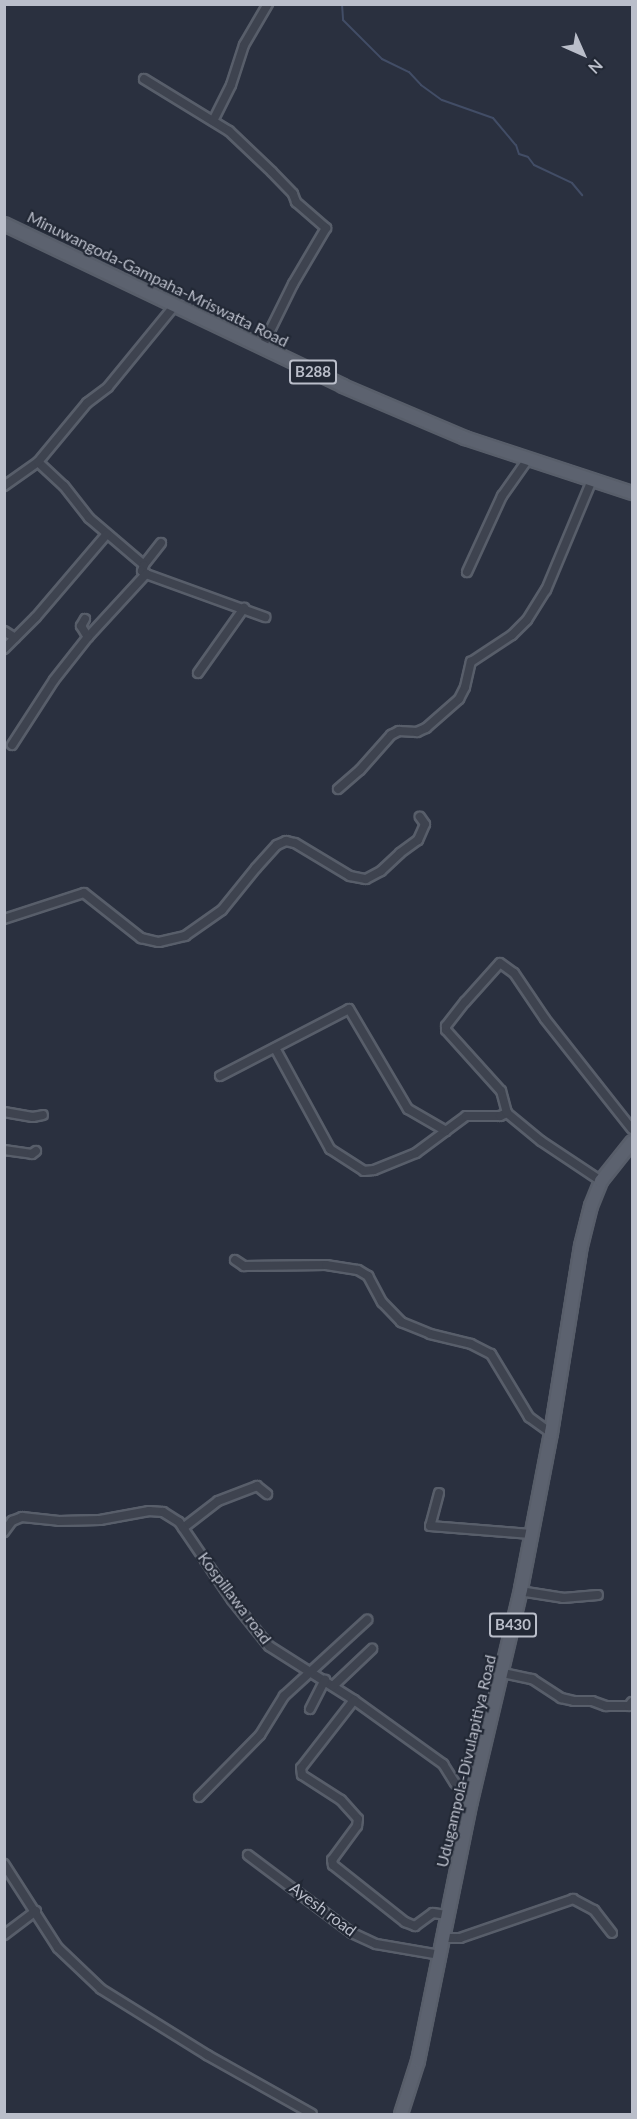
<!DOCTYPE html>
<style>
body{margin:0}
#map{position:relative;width:637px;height:2119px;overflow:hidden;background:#2a303f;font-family:Lato,sans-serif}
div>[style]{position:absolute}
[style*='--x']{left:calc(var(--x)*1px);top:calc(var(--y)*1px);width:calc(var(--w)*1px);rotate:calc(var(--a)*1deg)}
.stream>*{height:2px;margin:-1px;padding:0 1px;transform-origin:1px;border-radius:1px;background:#424d66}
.roads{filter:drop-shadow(2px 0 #585e6a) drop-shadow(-2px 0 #585e6a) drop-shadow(0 2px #585e6a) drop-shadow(0 -2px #585e6a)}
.street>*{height:8px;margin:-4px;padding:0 4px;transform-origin:4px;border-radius:4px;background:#3e434f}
.primary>*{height:12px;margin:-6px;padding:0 6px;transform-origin:6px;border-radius:6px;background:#5c626f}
span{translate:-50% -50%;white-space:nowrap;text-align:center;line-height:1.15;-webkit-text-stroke:4.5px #222835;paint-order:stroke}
.shield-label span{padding:2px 4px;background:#222835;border:2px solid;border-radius:4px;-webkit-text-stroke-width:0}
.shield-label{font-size:15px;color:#babeca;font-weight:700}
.street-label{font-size:16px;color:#babeca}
.frame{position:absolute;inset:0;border:6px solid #babeca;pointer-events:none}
.north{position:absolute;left:553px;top:24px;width:60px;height:60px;-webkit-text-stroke:4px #222835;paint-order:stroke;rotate:135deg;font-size:16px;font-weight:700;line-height:24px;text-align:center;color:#babeca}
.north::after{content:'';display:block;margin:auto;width:21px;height:27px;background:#babeca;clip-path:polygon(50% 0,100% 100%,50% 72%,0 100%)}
</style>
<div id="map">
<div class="stream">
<i style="--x:342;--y:4;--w:16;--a:86"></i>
<i style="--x:343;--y:20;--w:55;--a:45"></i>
<i style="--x:382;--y:59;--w:30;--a:26"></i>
<i style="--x:409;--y:72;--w:18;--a:47"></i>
<i style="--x:421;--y:85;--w:26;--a:36"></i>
<i style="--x:442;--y:100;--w:54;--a:19.4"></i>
<i style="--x:493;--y:118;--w:35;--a:50"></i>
<i style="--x:516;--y:145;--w:9;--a:72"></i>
<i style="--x:519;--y:154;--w:9;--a:18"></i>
<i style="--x:528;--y:157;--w:10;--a:53"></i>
<i style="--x:534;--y:165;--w:42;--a:25.3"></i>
<i style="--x:572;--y:183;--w:16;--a:50"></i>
</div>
<div class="roads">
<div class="street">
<i style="--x:144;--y:79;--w:100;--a:31.5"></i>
<i style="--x:229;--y:131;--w:59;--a:43.6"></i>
<i style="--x:272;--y:172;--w:30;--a:46"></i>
<i style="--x:293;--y:194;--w:9;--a:69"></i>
<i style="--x:296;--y:202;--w:40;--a:41"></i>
<i style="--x:326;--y:228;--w:65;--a:120.5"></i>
<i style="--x:293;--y:284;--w:70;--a:116.2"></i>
<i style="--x:213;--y:121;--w:40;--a:-63.4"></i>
<i style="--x:231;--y:85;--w:42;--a:-72"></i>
<i style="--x:244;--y:45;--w:48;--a:-59.7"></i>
<i style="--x:38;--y:462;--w:35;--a:43"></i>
<i style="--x:64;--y:486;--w:41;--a:52"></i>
<i style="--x:89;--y:518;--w:72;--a:40.5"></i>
<i style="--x:4;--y:486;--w:42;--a:-35.2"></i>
<i style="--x:38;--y:462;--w:77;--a:-50.3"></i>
<i style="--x:87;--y:403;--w:26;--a:-37"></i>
<i style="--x:108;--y:387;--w:106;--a:-50.7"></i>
<i style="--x:161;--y:543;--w:28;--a:128"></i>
<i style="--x:144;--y:565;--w:6;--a:108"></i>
<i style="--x:142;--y:571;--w:5;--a:37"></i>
<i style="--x:146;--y:574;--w:127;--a:19.9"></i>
<i style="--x:467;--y:572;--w:84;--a:-65.3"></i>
<i style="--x:502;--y:496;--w:45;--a:-54.9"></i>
<i style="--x:85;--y:619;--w:8;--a:120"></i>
<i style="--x:81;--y:626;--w:13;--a:58"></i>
<i style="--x:88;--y:637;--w:86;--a:-47.4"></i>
<i style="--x:4;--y:631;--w:13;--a:32"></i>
<i style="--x:4;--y:649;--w:45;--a:-45"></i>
<i style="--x:36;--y:617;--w:109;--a:-49.5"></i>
<i style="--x:198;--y:673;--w:80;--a:-54.7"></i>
<i style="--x:12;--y:745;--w:77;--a:-57.1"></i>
<i style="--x:54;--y:680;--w:55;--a:-51.7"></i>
<i style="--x:338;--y:789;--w:29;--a:-41"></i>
<i style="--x:360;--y:770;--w:47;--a:-48.5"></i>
<i style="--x:391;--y:735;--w:9;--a:-27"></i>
<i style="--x:399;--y:731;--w:18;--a:3"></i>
<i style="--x:417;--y:732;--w:10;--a:-24"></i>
<i style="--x:426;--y:728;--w:44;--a:-41.3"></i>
<i style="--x:459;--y:699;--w:13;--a:-63"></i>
<i style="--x:465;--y:687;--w:26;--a:-77"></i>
<i style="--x:471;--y:662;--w:49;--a:-33.4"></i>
<i style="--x:512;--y:635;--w:21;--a:-45"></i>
<i style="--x:527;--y:620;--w:36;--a:-58"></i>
<i style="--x:546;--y:590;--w:119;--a:-67.3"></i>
<i style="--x:4;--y:919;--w:84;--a:-18"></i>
<i style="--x:84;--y:893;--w:73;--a:38.3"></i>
<i style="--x:141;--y:938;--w:18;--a:13"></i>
<i style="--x:159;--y:942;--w:27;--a:-13"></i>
<i style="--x:185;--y:936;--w:45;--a:-35.1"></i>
<i style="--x:222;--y:910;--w:54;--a:-51"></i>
<i style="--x:256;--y:868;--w:31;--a:-48"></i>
<i style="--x:277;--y:845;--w:10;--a:-24"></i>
<i style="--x:286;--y:841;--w:9;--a:13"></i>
<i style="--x:295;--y:843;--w:64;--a:31"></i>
<i style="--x:350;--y:876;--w:16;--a:11"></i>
<i style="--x:366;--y:879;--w:17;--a:-28"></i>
<i style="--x:381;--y:871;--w:26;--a:-43"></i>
<i style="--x:400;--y:853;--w:22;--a:-36"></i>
<i style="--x:418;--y:840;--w:17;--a:-66"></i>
<i style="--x:425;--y:824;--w:9;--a:-126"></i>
<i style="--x:275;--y:1048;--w:115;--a:61.4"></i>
<i style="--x:330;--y:1149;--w:40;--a:32.9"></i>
<i style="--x:364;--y:1171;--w:10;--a:-6"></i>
<i style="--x:374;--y:1170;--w:45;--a:-22"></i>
<i style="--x:416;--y:1153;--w:62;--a:-36.5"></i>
<i style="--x:466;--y:1116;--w:34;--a:0"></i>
<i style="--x:500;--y:1116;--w:8;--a:-23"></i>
<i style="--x:507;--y:1113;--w:44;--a:39.5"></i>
<i style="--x:541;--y:1141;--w:72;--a:33.7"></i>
<i style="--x:220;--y:1076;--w:145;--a:-27.4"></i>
<i style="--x:349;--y:1009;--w:116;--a:59.5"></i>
<i style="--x:408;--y:1109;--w:44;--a:30.1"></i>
<i style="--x:4;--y:1112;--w:29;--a:10"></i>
<i style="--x:33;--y:1117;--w:10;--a:-11"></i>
<i style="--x:507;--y:1113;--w:23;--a:-105"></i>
<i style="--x:501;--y:1091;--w:82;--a:-132"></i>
<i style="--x:446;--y:1030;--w:4;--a:-90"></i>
<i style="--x:446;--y:1026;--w:31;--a:-52"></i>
<i style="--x:465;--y:1002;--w:52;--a:-48.1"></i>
<i style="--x:500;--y:963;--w:17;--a:36"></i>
<i style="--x:514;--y:973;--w:55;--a:56"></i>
<i style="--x:545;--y:1019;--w:140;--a:51.7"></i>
<i style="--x:4;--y:1150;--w:28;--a:8"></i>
<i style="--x:32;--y:1154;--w:5;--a:-37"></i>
<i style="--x:235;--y:1260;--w:11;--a:34"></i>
<i style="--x:244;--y:1266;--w:82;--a:-0.7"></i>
<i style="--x:326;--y:1265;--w:32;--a:9"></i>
<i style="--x:358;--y:1270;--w:12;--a:31"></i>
<i style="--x:368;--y:1276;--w:30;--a:62"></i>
<i style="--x:382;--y:1302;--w:28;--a:46"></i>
<i style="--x:401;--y:1322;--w:31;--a:22"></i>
<i style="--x:430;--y:1334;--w:42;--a:13.7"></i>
<i style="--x:471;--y:1344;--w:22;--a:27"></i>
<i style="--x:491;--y:1354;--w:74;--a:58.9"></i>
<i style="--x:529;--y:1417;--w:27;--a:36"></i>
<i style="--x:439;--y:1493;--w:34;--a:105"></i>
<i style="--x:430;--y:1526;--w:101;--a:4.5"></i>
<i style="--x:183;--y:1528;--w:44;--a:-37.6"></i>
<i style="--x:218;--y:1501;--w:42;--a:-21"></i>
<i style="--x:257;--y:1486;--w:13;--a:39"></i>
<i style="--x:4;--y:1532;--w:14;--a:-54"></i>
<i style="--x:12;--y:1521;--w:11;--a:-22"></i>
<i style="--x:22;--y:1517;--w:37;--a:6"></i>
<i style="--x:59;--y:1521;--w:41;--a:-1.4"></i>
<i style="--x:100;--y:1520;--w:50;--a:-10.4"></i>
<i style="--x:149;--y:1511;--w:14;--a:4"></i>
<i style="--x:163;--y:1512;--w:19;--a:32"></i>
<i style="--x:179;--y:1522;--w:94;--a:55.8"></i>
<i style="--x:232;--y:1600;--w:59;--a:51.2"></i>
<i style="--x:269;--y:1646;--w:101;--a:32.4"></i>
<i style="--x:354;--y:1700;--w:110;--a:35.7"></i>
<i style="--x:443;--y:1764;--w:22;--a:58"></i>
<i style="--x:455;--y:1783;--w:24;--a:48"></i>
<i style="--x:521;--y:1589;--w:6;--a:31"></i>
<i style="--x:526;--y:1592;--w:37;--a:9"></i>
<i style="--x:563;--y:1598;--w:35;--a:-5"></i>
<i style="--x:503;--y:1673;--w:30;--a:12"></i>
<i style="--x:532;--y:1679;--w:35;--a:33"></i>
<i style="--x:561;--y:1698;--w:13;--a:13"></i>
<i style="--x:574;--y:1701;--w:18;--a:0"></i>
<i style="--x:592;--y:1701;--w:15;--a:20"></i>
<i style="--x:606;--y:1706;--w:23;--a:0"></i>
<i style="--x:629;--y:1706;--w:5;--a:-53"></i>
<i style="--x:333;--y:1686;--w:54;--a:-43.5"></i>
<i style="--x:354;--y:1700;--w:86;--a:127.9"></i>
<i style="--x:301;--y:1768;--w:7;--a:82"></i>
<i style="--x:302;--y:1775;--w:46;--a:32.7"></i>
<i style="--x:341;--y:1800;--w:25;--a:48"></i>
<i style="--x:358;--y:1819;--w:7;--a:98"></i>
<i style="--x:357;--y:1826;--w:42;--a:126.3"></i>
<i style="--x:332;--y:1860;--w:5;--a:79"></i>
<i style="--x:333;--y:1865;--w:92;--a:38.4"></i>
<i style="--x:405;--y:1922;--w:11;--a:22"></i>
<i style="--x:415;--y:1926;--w:22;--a:-36"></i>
<i style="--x:433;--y:1913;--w:15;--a:8"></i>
<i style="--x:310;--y:1709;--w:33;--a:-63"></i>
<i style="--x:199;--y:1797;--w:87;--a:-45.5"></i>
<i style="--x:260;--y:1735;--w:46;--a:-58.4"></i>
<i style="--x:284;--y:1696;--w:113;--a:-42.5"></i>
<i style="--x:248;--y:1855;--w:130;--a:36.9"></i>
<i style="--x:352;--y:1933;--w:26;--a:25"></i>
<i style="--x:376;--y:1944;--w:65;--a:9.8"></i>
<i style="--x:4;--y:1864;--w:100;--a:57.3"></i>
<i style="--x:58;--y:1948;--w:59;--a:43.6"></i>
<i style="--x:101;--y:1989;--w:125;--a:31.9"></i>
<i style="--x:207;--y:2055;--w:120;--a:29.3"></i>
<i style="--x:4;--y:1935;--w:40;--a:-37"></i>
<i style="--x:444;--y:1938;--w:16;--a:0"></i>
<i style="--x:460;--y:1938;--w:120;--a:-19"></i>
<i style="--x:573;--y:1899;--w:24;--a:28"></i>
<i style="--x:594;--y:1910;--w:29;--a:52"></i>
</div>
<div class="primary">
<i style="--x:4;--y:224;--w:376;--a:25.5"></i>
<i style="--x:343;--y:386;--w:133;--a:23.1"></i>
<i style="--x:465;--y:438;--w:176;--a:18.2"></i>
<i style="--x:401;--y:2114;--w:56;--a:-72.2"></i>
<i style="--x:418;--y:2061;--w:265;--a:-78.5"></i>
<i style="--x:471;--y:1801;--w:218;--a:-76.7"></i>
<i style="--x:521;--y:1589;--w:159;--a:-79.1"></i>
<i style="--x:551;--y:1433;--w:189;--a:-80.9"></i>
<i style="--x:581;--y:1246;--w:41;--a:-76"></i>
<i style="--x:591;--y:1206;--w:27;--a:-68"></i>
<i style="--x:601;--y:1181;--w:50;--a:-51.5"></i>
</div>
</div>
<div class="shield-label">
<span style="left:313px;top:372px">B288</span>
<span style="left:513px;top:1625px">B430</span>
</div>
<div class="street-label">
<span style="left:158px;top:279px;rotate:26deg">Minuwangoda-Gampaha-Mriswatta Road</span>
<span style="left:235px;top:1598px;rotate:53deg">Kospillawa road</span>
<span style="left:466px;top:1761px;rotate:-77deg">Udugampola-Divulapitiya Road</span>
<span style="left:323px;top:1909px;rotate:37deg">Ayesh road</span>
</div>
<div class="frame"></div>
<div class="north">N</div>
</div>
